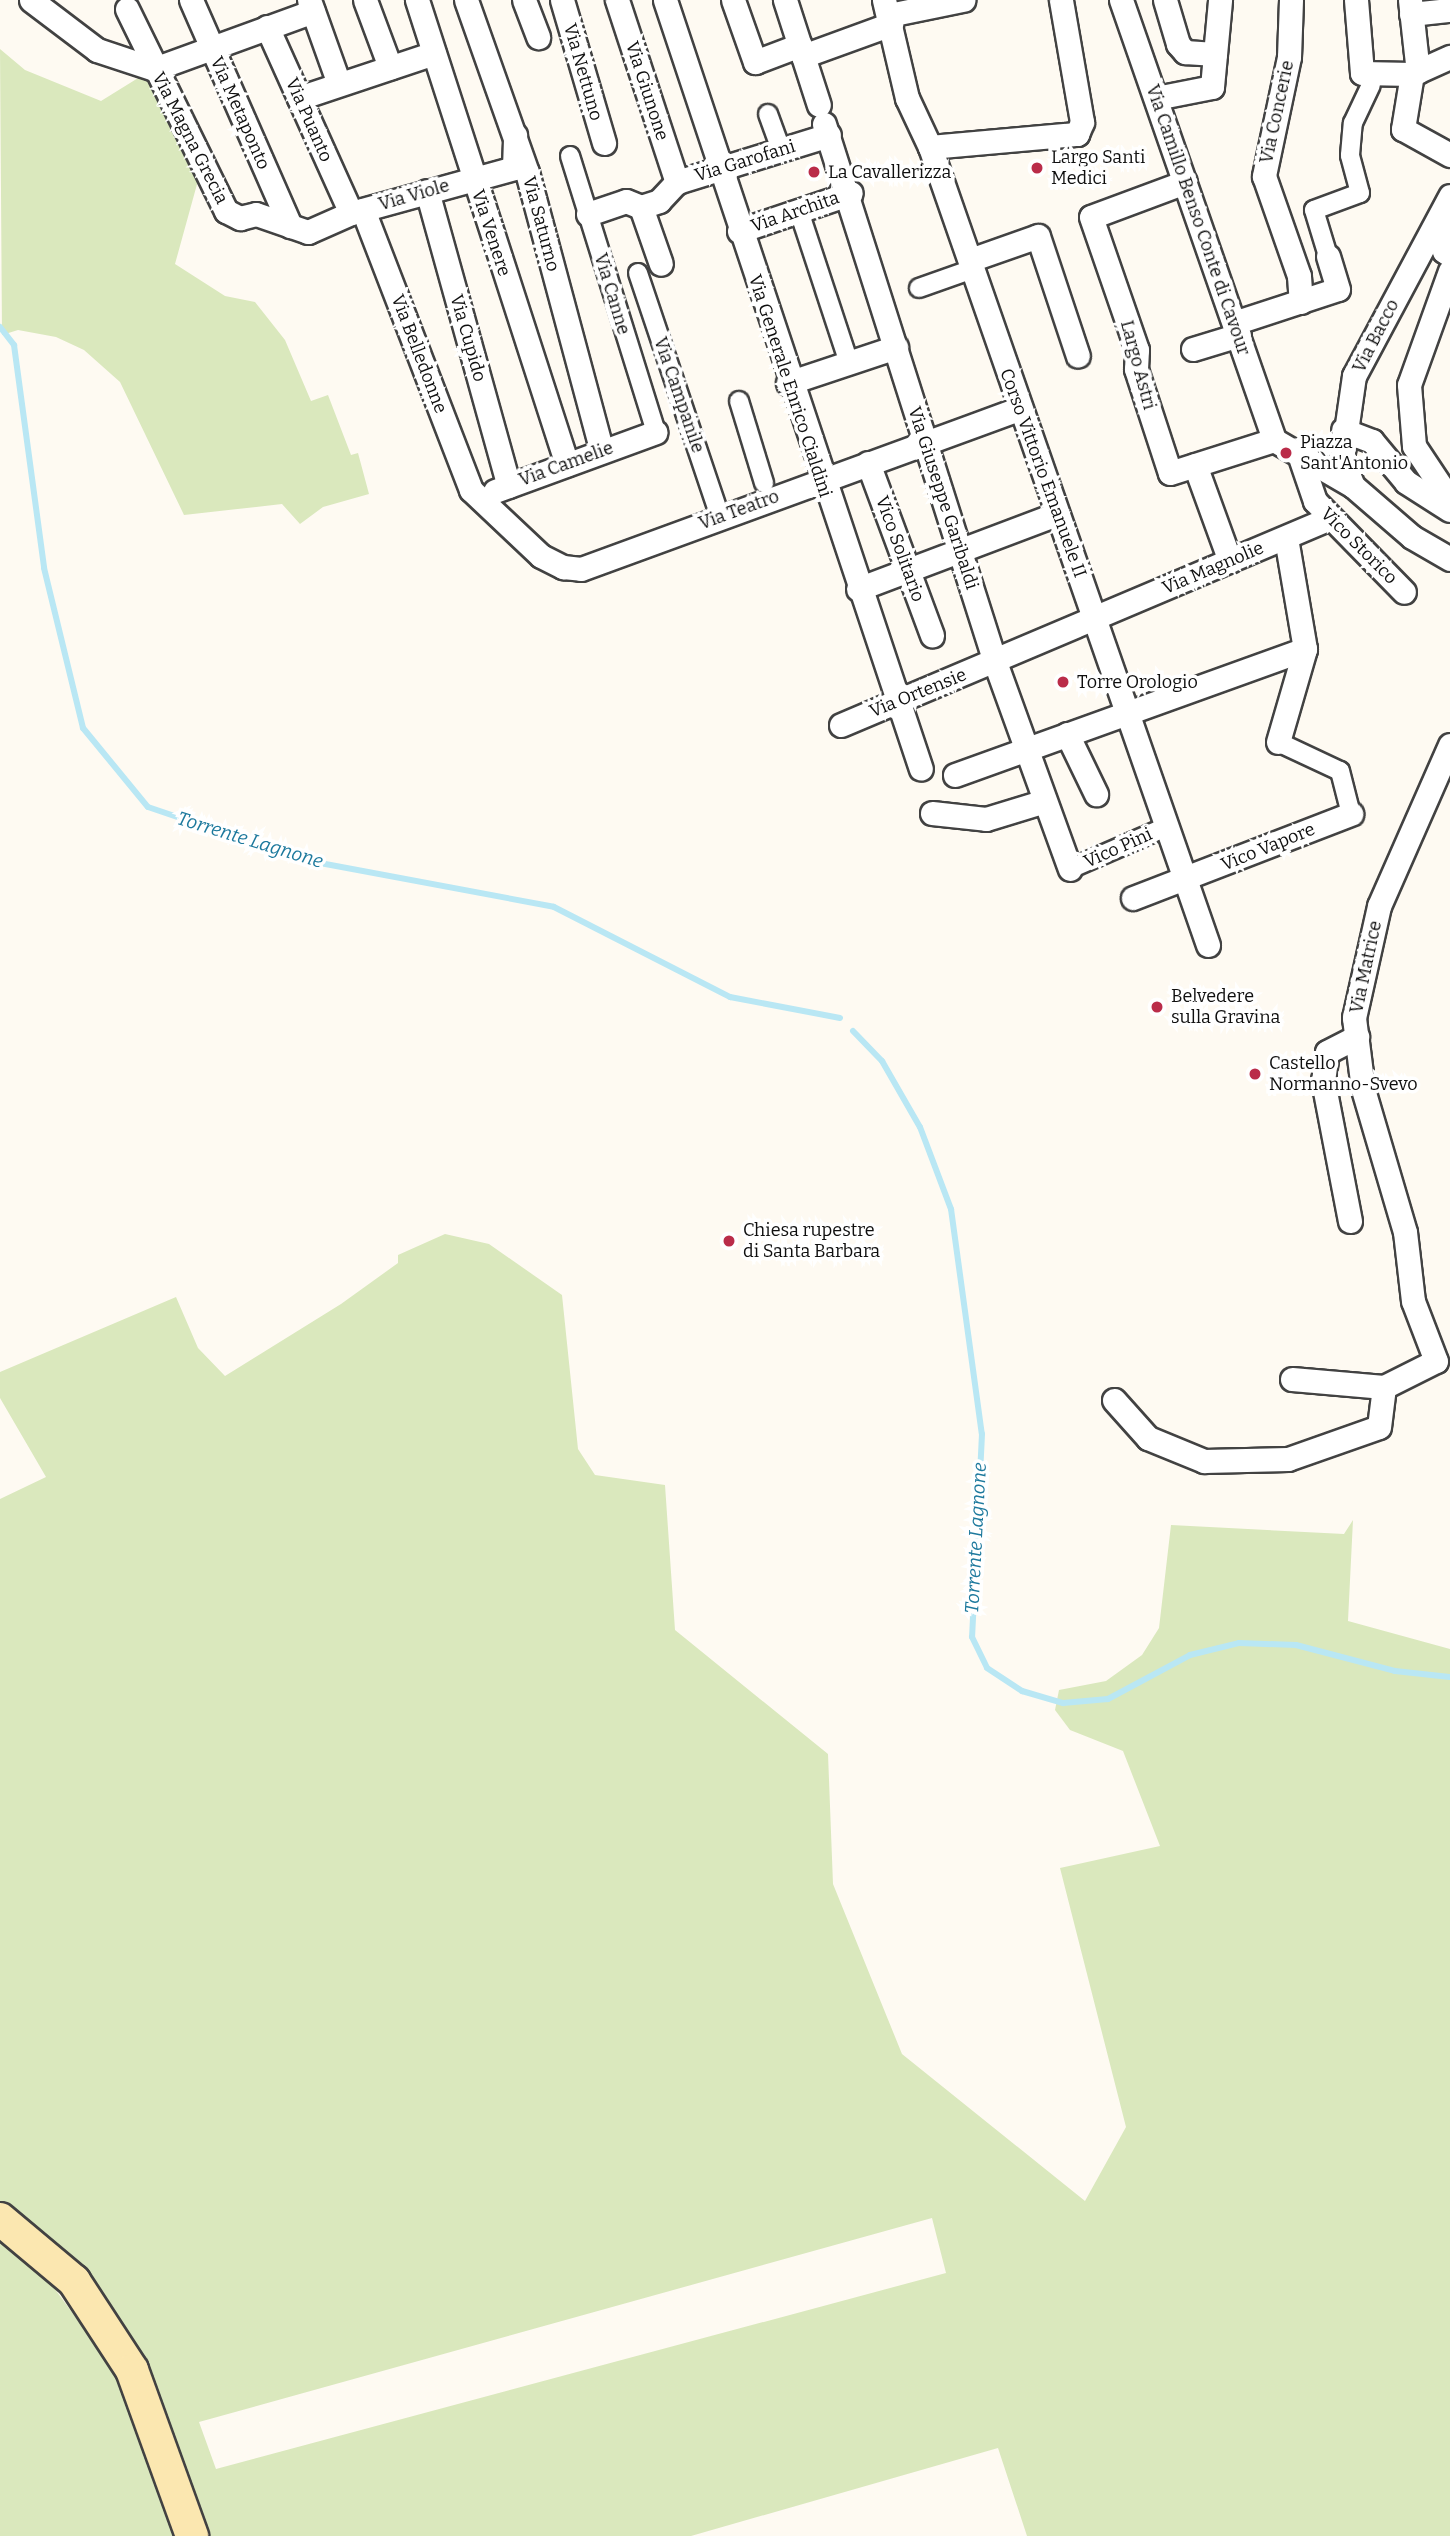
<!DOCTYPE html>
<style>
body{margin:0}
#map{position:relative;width:1450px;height:2536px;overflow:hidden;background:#fefaf2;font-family:Bitter,serif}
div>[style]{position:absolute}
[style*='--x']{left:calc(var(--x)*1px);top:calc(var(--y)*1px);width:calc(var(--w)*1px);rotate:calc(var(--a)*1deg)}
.green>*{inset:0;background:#dae8bd}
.stream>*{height:6px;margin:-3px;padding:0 3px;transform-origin:3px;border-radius:3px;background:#b9e7f4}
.roads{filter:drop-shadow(2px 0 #424242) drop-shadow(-2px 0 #424242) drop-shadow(0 2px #424242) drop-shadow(0 -2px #424242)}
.pedestrian>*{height:18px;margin:-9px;padding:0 9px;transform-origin:9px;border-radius:9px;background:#fff}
.minor>*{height:23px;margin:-11.5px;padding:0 11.5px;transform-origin:11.5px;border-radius:11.5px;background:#fff}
.secondary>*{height:32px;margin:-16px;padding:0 16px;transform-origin:16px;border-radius:16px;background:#fbe7b0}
.dots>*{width:19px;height:19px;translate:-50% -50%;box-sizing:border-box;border:4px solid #fff;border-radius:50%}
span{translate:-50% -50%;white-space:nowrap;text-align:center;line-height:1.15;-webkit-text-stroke:7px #fff;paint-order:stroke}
.street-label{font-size:18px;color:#0f0f0f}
.poi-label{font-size:18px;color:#0f0f0f}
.left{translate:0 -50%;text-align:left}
.water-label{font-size:19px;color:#1d799d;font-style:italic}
</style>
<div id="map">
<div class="green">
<i style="clip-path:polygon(0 49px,25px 70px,101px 101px,151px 70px,169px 126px,199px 177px,175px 264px,225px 296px,255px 302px,285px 340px,311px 401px,328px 395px,351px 455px,358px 453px,369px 494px,323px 507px,300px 524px,282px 504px,184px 515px,120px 382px,84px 350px,56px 337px,18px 330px,2px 335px)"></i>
<i style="clip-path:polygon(evenodd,445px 1234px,489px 1244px,562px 1295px,578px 1449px,595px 1475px,665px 1485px,675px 1630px,828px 1754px,833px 1884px,902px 2054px,1085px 2201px,1126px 2127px,1060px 1868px,1160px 1846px,1123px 1751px,1070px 1730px,1055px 1710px,1059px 1690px,1106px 1681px,1142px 1655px,1159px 1628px,1171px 1525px,1344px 1534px,1353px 1520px,1348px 1621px,1450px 1649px,1450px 2536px,1027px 2536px,998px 2448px,691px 2536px,202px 2536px,159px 2410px,0 2205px,0 1499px,46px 1477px,0 1398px,0 1372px,176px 1297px,198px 1348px,225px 1376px,341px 1304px,398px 1263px,398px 1255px,445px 1234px,932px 2218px,946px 2273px,216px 2469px,199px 2422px,932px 2218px)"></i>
<i style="clip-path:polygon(0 2239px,38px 2266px,121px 2379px,177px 2536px,0 2536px)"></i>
</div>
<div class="stream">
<i style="--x:0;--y:327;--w:23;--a:52"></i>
<i style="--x:14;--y:345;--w:225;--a:82.3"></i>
<i style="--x:44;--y:568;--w:165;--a:76.3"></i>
<i style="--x:83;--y:728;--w:102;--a:50.6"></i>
<i style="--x:148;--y:807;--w:165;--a:18.8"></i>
<i style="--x:304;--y:860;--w:254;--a:10.6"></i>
<i style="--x:554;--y:907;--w:198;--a:27.1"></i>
<i style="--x:730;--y:997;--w:112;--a:10.8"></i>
<i style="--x:853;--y:1031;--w:42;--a:46"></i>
<i style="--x:882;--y:1061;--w:76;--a:60.1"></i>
<i style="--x:920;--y:1127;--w:88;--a:69.3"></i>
<i style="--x:951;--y:1209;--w:227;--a:82.2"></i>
<i style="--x:982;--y:1434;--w:203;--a:92.8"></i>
<i style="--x:972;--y:1637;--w:34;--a:64"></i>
<i style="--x:987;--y:1668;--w:42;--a:33.3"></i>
<i style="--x:1022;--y:1691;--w:43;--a:16.3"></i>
<i style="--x:1063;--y:1703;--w:45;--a:-5.1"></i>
<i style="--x:1108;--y:1699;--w:93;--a:-28.2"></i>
<i style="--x:1190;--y:1655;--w:50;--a:-13.8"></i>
<i style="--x:1239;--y:1643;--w:57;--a:2"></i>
<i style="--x:1296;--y:1645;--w:102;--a:14.7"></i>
<i style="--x:1395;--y:1671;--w:55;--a:6.2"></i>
</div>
<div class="roads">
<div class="pedestrian">
<i style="--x:768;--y:114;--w:38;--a:70"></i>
<i style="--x:570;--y:156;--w:289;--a:72.7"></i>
<i style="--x:799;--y:211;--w:160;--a:71.8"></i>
<i style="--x:1328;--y:256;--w:48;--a:-106.9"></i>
<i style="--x:1314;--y:210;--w:49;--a:-20.3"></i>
<i style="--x:1360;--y:193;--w:39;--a:-105"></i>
<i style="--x:1350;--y:155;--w:32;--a:-85"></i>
<i style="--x:1353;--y:123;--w:42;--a:-64.7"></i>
<i style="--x:638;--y:273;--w:257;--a:71.4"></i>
<i style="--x:919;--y:288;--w:57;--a:-19.4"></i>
<i style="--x:739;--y:401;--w:86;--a:73"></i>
<i style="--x:1278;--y:742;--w:68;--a:25.1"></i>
<i style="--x:1340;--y:771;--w:44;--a:75.7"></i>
<i style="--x:1070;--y:869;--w:105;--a:-23.6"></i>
</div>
<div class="minor">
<i style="--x:31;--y:0;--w:83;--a:37.1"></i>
<i style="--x:97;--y:50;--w:60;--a:18.4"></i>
<i style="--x:154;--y:69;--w:169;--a:-20"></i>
<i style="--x:191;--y:0;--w:247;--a:66.3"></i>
<i style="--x:309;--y:0;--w:89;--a:70.3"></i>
<i style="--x:365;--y:0;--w:72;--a:69.5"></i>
<i style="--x:417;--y:0;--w:488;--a:72.1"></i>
<i style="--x:466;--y:0;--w:182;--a:70.5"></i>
<i style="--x:527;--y:172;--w:289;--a:75"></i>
<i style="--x:524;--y:0;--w:40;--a:69"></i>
<i style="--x:562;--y:0;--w:149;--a:73.6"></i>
<i style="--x:617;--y:0;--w:192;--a:71.8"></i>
<i style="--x:665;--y:0;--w:810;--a:71.59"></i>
<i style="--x:733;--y:0;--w:66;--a:70.5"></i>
<i style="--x:755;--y:62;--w:48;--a:-20.7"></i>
<i style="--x:785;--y:0;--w:110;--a:72.1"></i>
<i style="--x:884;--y:0;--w:101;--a:76.8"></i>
<i style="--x:907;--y:98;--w:54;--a:64.9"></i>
<i style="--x:930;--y:147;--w:845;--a:70.79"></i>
<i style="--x:1121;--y:0;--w:466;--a:70.8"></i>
<i style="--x:1165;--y:0;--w:46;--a:73.5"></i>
<i style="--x:1178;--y:44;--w:11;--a:49"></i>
<i style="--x:1185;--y:52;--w:30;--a:4"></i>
<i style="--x:1291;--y:0;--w:57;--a:92"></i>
<i style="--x:1289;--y:57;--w:122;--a:101.9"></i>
<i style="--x:1264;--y:176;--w:106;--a:70.7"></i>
<i style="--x:1299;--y:276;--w:26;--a:86"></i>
<i style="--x:1356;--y:0;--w:73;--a:85.3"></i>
<i style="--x:1362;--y:73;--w:50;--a:1.1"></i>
<i style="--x:1412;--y:74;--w:42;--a:-24.1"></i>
<i style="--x:1410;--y:0;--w:72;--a:83.7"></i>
<i style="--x:127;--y:9;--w:225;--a:63.9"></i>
<i style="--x:226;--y:211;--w:16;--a:27"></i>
<i style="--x:240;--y:218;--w:16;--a:-14"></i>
<i style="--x:256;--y:214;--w:55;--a:19.1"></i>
<i style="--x:308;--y:232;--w:47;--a:-23.8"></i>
<i style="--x:351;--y:213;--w:169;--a:-15.4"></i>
<i style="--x:514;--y:168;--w:33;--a:-88"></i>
<i style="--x:1411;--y:14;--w:39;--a:-6"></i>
<i style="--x:889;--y:15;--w:76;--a:-11.5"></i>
<i style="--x:267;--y:27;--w:204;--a:65.7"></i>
<i style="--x:803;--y:56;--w:94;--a:-20"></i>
<i style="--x:1412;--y:74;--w:56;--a:99.3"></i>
<i style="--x:1403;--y:129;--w:54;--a:29"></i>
<i style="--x:299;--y:98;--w:142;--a:-18.4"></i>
<i style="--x:1156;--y:98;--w:57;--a:-11.1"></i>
<i style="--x:1212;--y:87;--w:87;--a:-84.7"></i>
<i style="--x:824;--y:124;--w:565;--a:72.37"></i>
<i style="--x:995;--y:662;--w:220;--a:70.1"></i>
<i style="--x:930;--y:147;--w:148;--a:-5.1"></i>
<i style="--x:1077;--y:134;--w:13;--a:-67"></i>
<i style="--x:1082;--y:122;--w:124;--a:-99.8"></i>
<i style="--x:1185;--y:182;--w:100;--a:159.6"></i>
<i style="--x:1091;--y:217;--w:141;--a:70.9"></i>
<i style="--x:1137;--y:350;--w:19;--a:93"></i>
<i style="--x:1136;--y:369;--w:109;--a:71.9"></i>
<i style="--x:1170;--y:473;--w:109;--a:-17.6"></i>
<i style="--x:427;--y:191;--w:306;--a:74.5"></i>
<i style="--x:641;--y:207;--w:60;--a:70.7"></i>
<i style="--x:363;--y:210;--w:300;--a:68.9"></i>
<i style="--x:471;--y:490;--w:96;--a:43.3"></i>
<i style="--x:541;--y:556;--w:25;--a:27"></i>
<i style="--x:563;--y:567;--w:18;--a:6"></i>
<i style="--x:581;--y:569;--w:466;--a:-20.1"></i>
<i style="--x:588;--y:214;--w:40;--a:-18.9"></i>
<i style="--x:626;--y:201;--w:16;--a:22"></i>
<i style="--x:641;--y:207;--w:19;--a:-18"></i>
<i style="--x:659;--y:201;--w:26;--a:-47"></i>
<i style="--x:677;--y:182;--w:159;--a:-17.2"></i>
<i style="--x:1446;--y:216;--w:35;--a:93"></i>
<i style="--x:1444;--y:251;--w:7;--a:34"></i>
<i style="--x:739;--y:231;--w:118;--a:-18.7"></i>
<i style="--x:970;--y:260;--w:72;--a:-19.4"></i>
<i style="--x:1038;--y:236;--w:126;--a:71.6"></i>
<i style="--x:1450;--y:271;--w:121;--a:109.8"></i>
<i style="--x:1409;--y:385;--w:61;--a:85.3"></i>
<i style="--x:1414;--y:446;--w:65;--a:56.3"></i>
<i style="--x:1234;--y:323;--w:109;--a:-18.1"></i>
<i style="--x:1338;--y:289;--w:34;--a:-107"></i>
<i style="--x:1193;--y:349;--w:48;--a:-16.9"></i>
<i style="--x:788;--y:383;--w:114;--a:-18.4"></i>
<i style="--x:1343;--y:430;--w:31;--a:21"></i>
<i style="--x:1372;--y:441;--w:53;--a:50.3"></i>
<i style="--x:1406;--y:482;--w:52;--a:32.5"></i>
<i style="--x:1274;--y:440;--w:91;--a:30.2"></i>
<i style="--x:1353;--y:486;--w:78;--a:40.8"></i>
<i style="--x:1412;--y:537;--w:44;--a:30.1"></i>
<i style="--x:1301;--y:460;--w:43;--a:71.1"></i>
<i style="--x:1315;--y:501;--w:127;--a:45.6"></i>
<i style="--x:868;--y:463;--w:184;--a:69.6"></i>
<i style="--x:1195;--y:465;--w:102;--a:70"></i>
<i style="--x:1353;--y:486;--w:29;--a:-112"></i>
<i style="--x:1342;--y:459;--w:84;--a:-81.8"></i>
<i style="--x:1354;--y:376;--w:204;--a:-61.9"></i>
<i style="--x:495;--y:491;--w:171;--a:-20.1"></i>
<i style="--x:858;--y:589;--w:213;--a:-20.7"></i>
<i style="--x:841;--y:725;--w:531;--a:-22.94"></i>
<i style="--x:1067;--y:734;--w:67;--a:64.2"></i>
<i style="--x:1278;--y:742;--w:97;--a:-73.8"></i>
<i style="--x:1305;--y:649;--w:113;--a:-99.7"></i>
<i style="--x:955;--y:775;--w:372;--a:-19.8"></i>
<i style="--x:932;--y:813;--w:54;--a:6.3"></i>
<i style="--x:986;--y:819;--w:59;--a:-16.9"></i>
<i style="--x:1133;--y:898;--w:234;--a:-21.1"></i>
<i style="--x:1350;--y:1221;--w:143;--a:-100.9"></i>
<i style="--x:1323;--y:1081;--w:29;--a:-82"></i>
<i style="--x:1327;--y:1052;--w:34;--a:-27"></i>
<i style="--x:1436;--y:1361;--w:64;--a:-111"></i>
<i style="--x:1413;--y:1301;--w:69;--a:-96.6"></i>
<i style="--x:1405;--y:1232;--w:149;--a:-106.4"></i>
<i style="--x:1363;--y:1089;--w:72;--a:-97.2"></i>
<i style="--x:1354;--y:1018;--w:115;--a:-77.4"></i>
<i style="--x:1379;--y:906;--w:176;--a:-66.2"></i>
<i style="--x:1292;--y:1379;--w:92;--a:5"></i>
<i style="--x:1384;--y:1387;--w:58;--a:-26.6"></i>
<i style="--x:1114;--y:1400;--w:51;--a:48.2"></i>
<i style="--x:1148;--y:1438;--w:61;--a:22.3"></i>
<i style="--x:1204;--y:1461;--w:84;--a:-1.4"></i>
<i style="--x:1288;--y:1459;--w:96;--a:-19.4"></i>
<i style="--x:1379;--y:1427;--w:40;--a:-82.9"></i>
</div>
<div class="secondary">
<i style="--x:0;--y:2219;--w:97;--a:40"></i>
<i style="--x:74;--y:2281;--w:106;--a:56.9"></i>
<i style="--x:132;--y:2370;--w:177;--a:70.1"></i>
</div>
</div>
<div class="dots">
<i style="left:1037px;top:168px;background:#ba2c49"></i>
<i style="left:814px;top:172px;background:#ba2c49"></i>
<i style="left:1286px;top:453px;background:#ba2c49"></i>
<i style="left:1063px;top:682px;background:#ba2c49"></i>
<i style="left:1157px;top:1007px;background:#ba2c49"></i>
<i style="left:1255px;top:1074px;background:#ba2c49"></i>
<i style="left:729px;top:1241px;background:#ba2c49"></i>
</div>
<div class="street-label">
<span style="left:583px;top:72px;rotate:74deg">Via Nettuno</span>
<span style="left:647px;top:91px;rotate:72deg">Via Giunone</span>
<span style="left:1277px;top:112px;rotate:-78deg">Via Concerie</span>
<span style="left:240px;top:113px;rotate:66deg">Via Metaponto</span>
<span style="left:309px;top:120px;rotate:66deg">Via Puanto</span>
<span style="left:190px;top:138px;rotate:63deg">Via Magna Grecia</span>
<span style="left:745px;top:161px;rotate:-17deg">Via Garofani</span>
<span style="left:414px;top:195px;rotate:-16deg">Via Viole</span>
<span style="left:795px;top:212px;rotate:-19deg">Via Archita</span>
<span style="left:1198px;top:220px;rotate:71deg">Via Camillo Benso Conte di Cavour</span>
<span style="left:541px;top:224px;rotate:75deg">Via Saturno</span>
<span style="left:491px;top:233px;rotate:72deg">Via Venere</span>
<span style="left:612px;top:294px;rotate:73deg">Via Canne</span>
<span style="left:1376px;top:336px;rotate:-63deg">Via Bacco</span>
<span style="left:468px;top:338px;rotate:74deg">Via Cupido</span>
<span style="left:419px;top:354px;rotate:69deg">Via Belledonne</span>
<span style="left:1138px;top:365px;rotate:75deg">Largo Astri</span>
<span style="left:790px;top:386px;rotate:72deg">Via Generale Enrico Cialdini</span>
<span style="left:679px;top:395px;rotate:71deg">Via Campanile</span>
<span style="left:566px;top:464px;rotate:-20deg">Via Camelie</span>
<span style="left:1043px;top:473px;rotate:70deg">Corso Vittorio Emanuele II</span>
<span style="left:943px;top:498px;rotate:72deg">Via Giuseppe Garibaldi</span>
<span style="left:739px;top:510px;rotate:-20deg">Via Teatro</span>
<span style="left:1359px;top:546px;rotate:45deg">Vico Storico</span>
<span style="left:900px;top:549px;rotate:70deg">Vico Solitario</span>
<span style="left:1213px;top:568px;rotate:-23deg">Via Magnolie</span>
<span style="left:918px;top:693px;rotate:-22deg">Via Ortensie</span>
<span style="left:1268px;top:847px;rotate:-22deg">Vico Vapore</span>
<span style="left:1118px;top:848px;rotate:-24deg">Vico Pini</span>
<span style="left:1366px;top:967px;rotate:-78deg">Via Matrice</span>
</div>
<div class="poi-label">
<span class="left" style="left:1051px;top:168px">Largo Santi<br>Medici</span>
<span class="left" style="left:828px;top:172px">La Cavallerizza</span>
<span class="left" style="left:1300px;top:453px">Piazza<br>Sant'Antonio</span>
<span class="left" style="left:1077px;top:682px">Torre Orologio</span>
<span class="left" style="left:1171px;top:1007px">Belvedere<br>sulla Gravina</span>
<span class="left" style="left:1269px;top:1074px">Castello<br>Normanno-Svevo</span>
<span class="left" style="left:743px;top:1241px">Chiesa rupestre<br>di Santa Barbara</span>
</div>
<div class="water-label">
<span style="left:250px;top:840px;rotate:17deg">Torrente Lagnone</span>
<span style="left:976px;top:1538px;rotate:-87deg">Torrente Lagnone</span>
</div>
</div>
